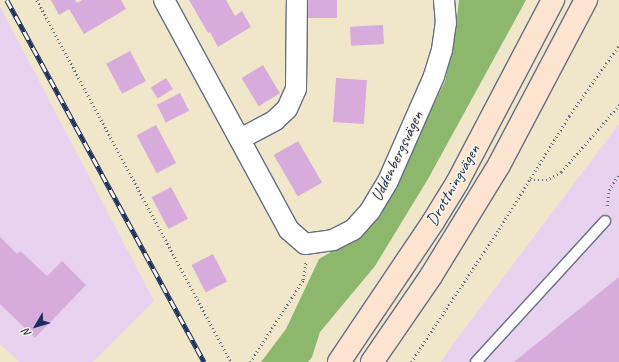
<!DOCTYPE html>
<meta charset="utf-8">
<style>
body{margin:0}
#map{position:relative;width:619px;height:362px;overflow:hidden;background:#f0e7ca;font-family:Caveat,sans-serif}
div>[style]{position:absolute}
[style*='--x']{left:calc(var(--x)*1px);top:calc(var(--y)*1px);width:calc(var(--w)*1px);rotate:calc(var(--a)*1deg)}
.built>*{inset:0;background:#e7d2ef}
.forest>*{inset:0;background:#8eb76e}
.building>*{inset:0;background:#d8abdd;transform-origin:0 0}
.path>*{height:2.5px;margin-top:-1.25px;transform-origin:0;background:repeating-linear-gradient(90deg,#666f84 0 1px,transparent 0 4px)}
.roads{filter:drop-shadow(1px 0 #666f84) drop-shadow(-1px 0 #666f84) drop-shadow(0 1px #666f84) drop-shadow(0 -1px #666f84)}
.lane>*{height:10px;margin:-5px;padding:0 5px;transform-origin:5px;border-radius:5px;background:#fff}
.street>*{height:20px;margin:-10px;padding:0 10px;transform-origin:10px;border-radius:10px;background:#fff}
.secondary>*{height:22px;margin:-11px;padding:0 11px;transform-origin:11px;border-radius:11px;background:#fde4d1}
.rail>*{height:4.5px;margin-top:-2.25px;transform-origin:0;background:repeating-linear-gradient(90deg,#fcf5e5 0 9px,#1b2f5e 0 18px);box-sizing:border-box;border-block:1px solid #1b2f5e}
span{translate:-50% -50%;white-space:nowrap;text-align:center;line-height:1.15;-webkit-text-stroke:3px #fcf5e5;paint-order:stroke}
.street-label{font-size:17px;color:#1b2f5e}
.north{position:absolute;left:16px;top:306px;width:40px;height:40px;-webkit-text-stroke:3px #fcf5e5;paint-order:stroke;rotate:232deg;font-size:11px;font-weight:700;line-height:16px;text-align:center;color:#1b2f5e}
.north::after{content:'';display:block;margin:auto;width:14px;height:18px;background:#1b2f5e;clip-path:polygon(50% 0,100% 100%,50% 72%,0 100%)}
</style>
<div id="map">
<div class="built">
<i style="clip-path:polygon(0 6px,154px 301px,93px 362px,19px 362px,0 344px)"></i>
<i style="clip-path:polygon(619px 124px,619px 362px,441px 362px,453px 344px)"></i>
</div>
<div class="forest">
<i style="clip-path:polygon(459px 0,526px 0,428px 179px,375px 266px,320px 332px,312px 357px,308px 362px,261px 362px,286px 329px,319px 259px,348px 242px,394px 188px,445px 81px,454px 41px)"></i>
</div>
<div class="building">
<i style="clip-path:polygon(51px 0,75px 0,77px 3px,82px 0,121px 0,126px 9px,84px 34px,69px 9px,59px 15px)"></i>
<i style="clip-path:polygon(189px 0,226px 0,235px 16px,242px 11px,251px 27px,218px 47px,210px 32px,208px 33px)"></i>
<i style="left:308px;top:0;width:29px;height:18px"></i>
<i style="left:383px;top:25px;width:19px;height:33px;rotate:87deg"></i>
<i style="left:130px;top:51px;width:34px;height:27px;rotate:62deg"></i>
<i style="left:263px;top:65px;width:33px;height:25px;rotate:59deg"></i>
<i style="left:166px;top:78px;width:13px;height:18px;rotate:58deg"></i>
<i style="left:336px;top:78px;width:31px;height:44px;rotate:4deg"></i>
<i style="left:180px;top:93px;width:20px;height:26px;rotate:63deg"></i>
<i style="left:156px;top:125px;width:43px;height:22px;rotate:62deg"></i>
<i style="left:298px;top:141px;width:48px;height:28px;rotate:60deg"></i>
<i style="left:171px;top:187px;width:36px;height:22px;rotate:62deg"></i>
<i style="clip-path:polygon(0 237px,17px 254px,20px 251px,47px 276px,62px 261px,86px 285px,35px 338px,0 304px)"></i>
<i style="left:213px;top:254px;width:31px;height:24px;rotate:63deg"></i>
<i style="clip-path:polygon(619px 277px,619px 362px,514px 362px)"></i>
</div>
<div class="path">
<i style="--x:37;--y:0;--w:411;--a:61.8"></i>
<i style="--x:530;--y:180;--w:16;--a:0"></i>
<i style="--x:546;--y:180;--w:17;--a:-28"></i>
<i style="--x:561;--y:172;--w:89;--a:-49.1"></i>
<i style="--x:607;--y:206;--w:16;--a:-83"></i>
<i style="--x:609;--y:190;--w:19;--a:-58"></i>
<i style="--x:250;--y:362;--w:98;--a:-57.1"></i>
<i style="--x:303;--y:280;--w:18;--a:-81"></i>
<i style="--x:411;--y:362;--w:159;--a:-56.5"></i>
<i style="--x:499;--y:229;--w:133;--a:-58.2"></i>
<i style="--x:569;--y:116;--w:87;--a:-54.8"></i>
</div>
<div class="roads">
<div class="lane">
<i style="--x:476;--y:362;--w:191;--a:-47.5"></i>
</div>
<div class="street">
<i style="--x:164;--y:0;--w:262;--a:61.5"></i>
<i style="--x:289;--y:230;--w:21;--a:41"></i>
<i style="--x:305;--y:244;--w:28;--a:-8"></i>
<i style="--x:333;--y:240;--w:22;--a:-27"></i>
<i style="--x:353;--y:230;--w:25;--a:-48"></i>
<i style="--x:370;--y:211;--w:35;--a:-59"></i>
<i style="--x:388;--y:181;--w:115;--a:-66.3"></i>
<i style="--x:434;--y:76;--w:27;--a:-73"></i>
<i style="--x:442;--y:50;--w:27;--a:-82"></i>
<i style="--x:446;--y:23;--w:23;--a:-95"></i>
<i style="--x:240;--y:139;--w:40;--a:-28"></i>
<i style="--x:275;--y:120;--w:16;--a:-43"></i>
<i style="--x:287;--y:109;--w:22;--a:-66"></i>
<i style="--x:296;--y:89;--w:89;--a:-89.4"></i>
</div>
<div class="secondary">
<i style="--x:339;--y:362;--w:169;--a:-56.1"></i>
<i style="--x:433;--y:222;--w:46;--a:-58.4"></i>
<i style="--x:457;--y:183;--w:207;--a:-62.3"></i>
<i style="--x:372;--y:362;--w:104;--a:-55.5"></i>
<i style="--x:431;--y:276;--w:130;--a:-58.5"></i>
<i style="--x:499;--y:165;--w:187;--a:-62.2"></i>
</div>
</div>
<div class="rail">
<i style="--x:7;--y:0;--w:412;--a:61.4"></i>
</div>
<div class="street-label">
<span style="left:397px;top:156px;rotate:-64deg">Uddenbergsvägen</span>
<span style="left:453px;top:185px;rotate:-60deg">Drottningvägen</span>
</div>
<div class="north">N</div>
</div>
